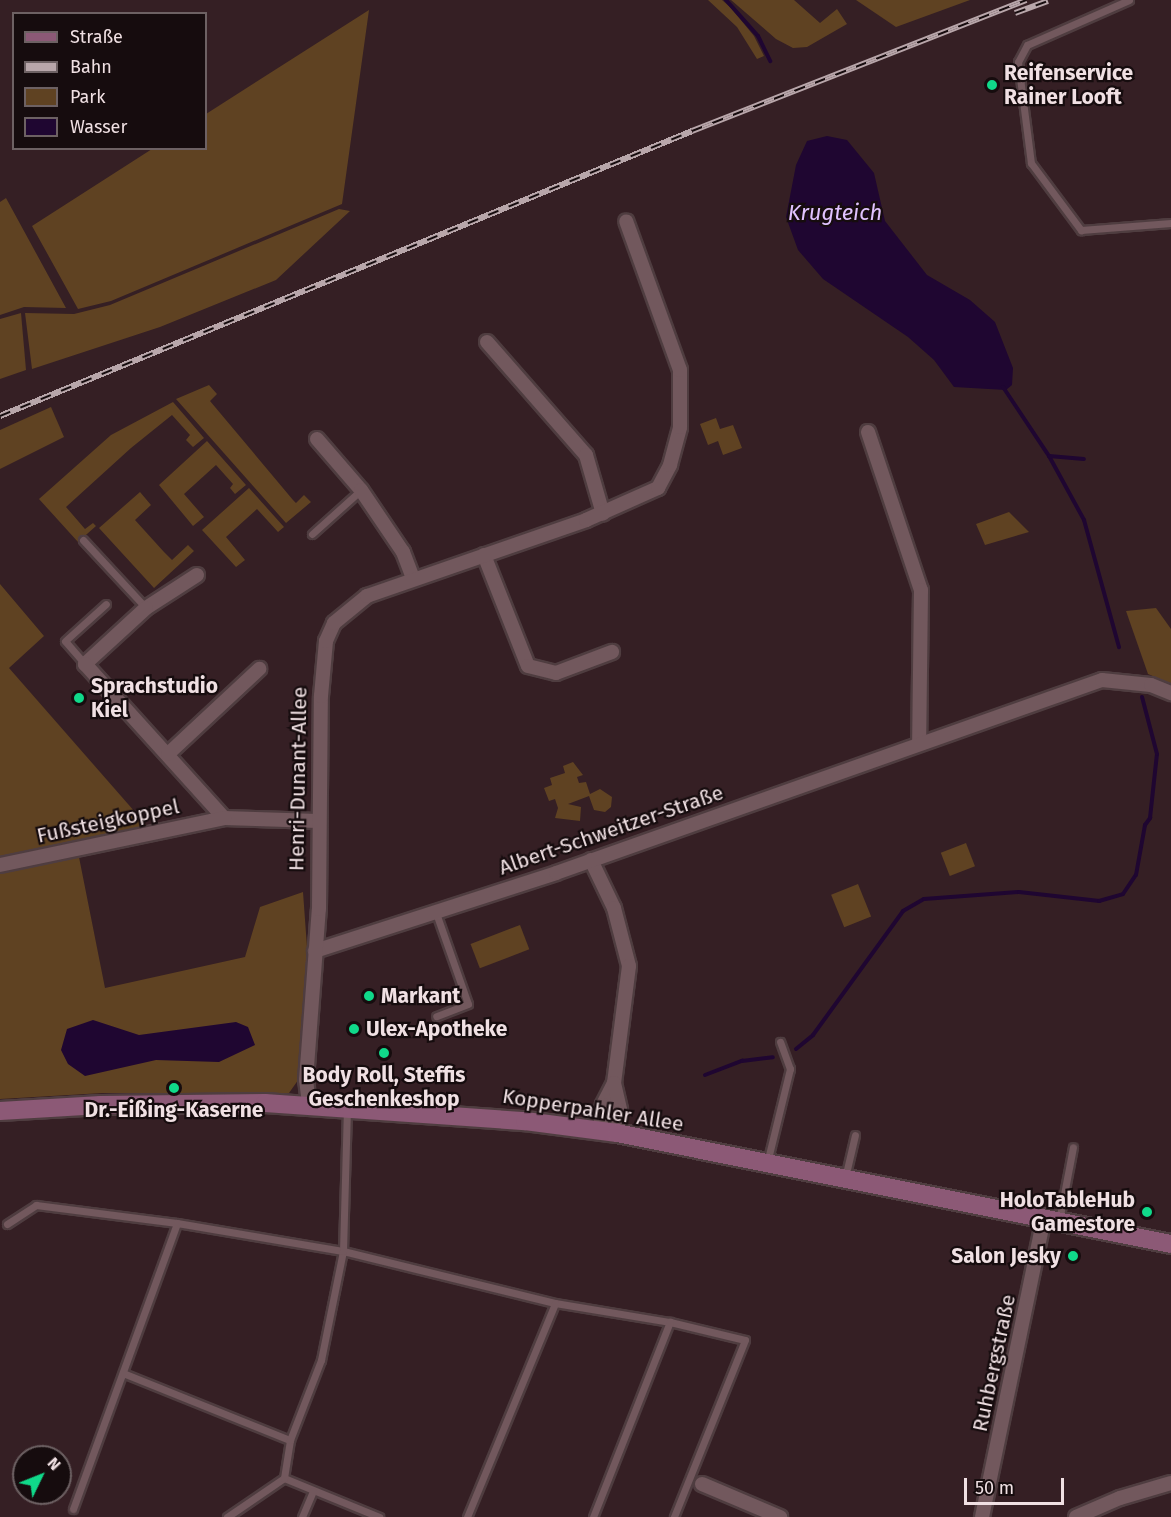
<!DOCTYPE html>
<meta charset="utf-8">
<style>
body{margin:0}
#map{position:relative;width:1171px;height:1517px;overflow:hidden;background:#351f24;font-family:"Fira Sans",sans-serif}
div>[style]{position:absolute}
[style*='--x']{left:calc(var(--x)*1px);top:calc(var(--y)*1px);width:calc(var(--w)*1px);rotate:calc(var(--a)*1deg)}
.green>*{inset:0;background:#5f4222;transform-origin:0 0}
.water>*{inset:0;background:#1f0631}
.stream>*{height:4px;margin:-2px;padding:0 2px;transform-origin:2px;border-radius:2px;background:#1f0631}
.roads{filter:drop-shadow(2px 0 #4f3d40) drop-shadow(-2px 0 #4f3d40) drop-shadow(0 2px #4f3d40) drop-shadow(0 -2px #4f3d40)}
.lane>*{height:7px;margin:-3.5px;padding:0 3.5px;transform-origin:3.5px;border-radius:3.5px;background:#72585d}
.street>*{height:14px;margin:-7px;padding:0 7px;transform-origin:7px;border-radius:7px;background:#72585d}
.secondary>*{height:18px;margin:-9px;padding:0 9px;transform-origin:9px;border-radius:9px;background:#8c5976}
.rail>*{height:6px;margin-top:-3px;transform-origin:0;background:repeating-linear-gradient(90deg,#160c0e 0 11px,#b8a6aa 0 22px);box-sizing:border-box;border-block:2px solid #b8a6aa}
.dots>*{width:16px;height:16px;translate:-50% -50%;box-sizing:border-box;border:3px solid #160c0e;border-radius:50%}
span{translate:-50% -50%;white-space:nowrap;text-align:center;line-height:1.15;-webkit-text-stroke:4.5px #160c0e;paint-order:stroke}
.poi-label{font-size:21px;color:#f0e0e3;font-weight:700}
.left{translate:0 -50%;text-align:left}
.right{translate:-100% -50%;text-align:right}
.street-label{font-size:21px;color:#f0e0e3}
.water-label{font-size:22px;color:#e0c2ff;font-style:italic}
.legend{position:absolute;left:12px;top:12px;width:195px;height:138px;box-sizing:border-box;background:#160c0e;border:2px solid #6d6163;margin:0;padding:8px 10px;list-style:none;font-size:18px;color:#f0e0e3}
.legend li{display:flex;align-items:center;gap:12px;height:30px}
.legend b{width:30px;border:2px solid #6d6163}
.north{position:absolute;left:12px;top:1445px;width:60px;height:60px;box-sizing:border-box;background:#160c0e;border:2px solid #6d6163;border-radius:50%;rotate:47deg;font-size:16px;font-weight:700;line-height:24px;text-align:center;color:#f0e0e3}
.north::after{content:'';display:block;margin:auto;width:21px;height:27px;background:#10d98a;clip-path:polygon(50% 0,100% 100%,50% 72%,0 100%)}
.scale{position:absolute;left:964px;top:1478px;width:100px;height:27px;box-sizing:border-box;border:3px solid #f0e0e3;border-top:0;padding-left:8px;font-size:18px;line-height:21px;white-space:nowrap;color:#f0e0e3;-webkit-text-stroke:4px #160c0e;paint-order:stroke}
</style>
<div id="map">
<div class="green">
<i style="clip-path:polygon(708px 0,722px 0,731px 8px,754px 36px,764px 56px,757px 59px,737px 27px)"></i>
<i style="clip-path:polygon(731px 0,794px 0,820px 23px,837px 9px,847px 24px,807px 47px,793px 48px,776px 39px)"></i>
<i style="clip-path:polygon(856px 0,970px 0,896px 27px)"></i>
<i style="clip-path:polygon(369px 10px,342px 204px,111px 301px,78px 309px,32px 226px,152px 149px,206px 148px,206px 114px)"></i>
<i style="clip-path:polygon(6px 198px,66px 308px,24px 307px,0 315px,0 202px)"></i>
<i style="clip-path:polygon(339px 209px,350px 211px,276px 280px,160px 327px,32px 369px,25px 313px,74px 314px,110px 305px)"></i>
<i style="clip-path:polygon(21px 313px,26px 370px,0 379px,0 319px)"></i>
<i style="clip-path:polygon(209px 385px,217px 394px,210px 401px,293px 500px,296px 503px,304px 495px,311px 502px,286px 523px,176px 399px)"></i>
<i style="clip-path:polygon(173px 402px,204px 438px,193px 447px,186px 440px,190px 435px,172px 415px,131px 448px,66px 507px,85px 529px,93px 523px,96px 526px,78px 542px,39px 499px,111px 435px)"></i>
<i style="clip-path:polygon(51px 407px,64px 437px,0 469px,0 430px)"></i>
<i style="clip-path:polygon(716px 418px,720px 429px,733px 425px,742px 448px,723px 455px,718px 441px,708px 445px,700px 424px)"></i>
<i style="clip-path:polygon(207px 441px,246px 485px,235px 494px,230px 488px,233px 484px,216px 465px,184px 494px,204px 517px,193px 526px,159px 485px)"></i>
<i style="clip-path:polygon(249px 488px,284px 527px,278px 532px,257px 509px,226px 537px,245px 560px,236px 567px,202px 530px)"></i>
<i style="clip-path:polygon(140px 492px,151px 505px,135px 520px,164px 552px,172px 560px,188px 545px,194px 551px,154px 588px,99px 528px)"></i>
<i style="clip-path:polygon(1009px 512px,1029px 532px,985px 545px,976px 524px)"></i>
<i style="clip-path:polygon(0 584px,44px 636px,9px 668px,149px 828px,76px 842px,105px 988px,245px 957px,260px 907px,303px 892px,307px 947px,301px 1076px,289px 1093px,103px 1093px,0 1099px)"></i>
<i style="clip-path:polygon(1156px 608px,1171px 629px,1171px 684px,1148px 674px,1126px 611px)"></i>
<i style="clip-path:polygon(573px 762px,583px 775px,577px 777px,579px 783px,586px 782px,590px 794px,600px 789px,612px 797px,611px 807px,605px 812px,594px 810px,589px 796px,568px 804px,581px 807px,580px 821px,555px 818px,558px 808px,555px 799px,549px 801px,544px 788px,552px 785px,550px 778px,565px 773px,563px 766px)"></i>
<i style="left:966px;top:843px;width:25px;height:27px;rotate:69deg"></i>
<i style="left:858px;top:884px;width:35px;height:29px;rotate:68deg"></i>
<i style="left:520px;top:925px;width:26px;height:53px;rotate:69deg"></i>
</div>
<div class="water">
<i style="clip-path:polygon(827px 136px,847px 140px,874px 173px,885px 221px,927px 275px,970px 300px,995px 322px,1013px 368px,1012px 385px,1006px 390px,954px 387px,934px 360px,908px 337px,823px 279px,798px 250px,786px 217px,796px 165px,807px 141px)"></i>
<i style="clip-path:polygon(93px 1020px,139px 1035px,236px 1022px,248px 1027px,255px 1045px,219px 1062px,156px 1060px,85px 1076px,68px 1064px,61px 1050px,67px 1029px)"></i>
</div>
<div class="stream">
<i style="--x:726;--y:0;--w:48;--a:48.4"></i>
<i style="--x:758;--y:36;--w:28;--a:64"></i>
<i style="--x:1003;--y:387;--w:83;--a:56.3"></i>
<i style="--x:1049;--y:456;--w:73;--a:61.3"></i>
<i style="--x:1084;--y:520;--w:132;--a:74.6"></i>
<i style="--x:1049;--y:456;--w:35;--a:5"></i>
<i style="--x:796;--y:1049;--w:22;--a:-39"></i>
<i style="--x:813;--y:1035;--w:153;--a:-54"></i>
<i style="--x:903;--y:911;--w:24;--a:-30"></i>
<i style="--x:924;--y:899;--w:95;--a:-4.2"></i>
<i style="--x:1019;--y:892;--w:81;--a:6.4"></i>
<i style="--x:1099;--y:901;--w:25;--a:-16"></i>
<i style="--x:1123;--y:894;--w:23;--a:-56"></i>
<i style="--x:1136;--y:875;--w:51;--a:-79.8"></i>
<i style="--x:1145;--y:825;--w:9;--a:-54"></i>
<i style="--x:1150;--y:818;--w:64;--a:-83.8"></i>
<i style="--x:1157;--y:754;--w:59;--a:-104.7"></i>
<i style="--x:705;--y:1075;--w:40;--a:-21"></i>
<i style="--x:742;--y:1061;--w:31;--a:-7"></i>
</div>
<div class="roads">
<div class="lane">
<i style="--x:1129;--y:0;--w:111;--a:156.2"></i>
<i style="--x:1027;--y:45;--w:19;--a:118"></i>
<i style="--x:1018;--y:62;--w:102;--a:82.7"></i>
<i style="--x:1031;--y:163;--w:84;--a:53.3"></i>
<i style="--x:1081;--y:230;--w:90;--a:-4.4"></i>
<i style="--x:312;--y:534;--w:66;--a:-41.9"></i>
<i style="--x:83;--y:540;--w:93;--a:47.2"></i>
<i style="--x:85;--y:664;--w:30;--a:-131"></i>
<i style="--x:65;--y:641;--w:55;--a:-42.1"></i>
<i style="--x:436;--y:913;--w:96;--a:70.6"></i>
<i style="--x:468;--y:1004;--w:34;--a:159"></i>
<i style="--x:767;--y:1163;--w:97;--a:-76.3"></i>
<i style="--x:790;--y:1069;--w:29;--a:-110"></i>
<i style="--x:845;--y:1178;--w:44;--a:-76.9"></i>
<i style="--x:1059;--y:1221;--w:75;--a:-79.3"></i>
<i style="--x:7;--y:1224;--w:35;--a:-33"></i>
<i style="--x:36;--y:1205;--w:142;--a:7.3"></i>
<i style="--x:177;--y:1223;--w:168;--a:9.6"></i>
<i style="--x:343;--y:1251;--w:218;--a:13.8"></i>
<i style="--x:555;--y:1303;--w:117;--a:9.4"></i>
<i style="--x:670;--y:1322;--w:77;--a:13.5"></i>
<i style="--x:745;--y:1340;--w:191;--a:111.9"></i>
<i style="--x:123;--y:1373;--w:180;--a:21.9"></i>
<i style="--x:284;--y:1478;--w:103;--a:22.3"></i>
<i style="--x:73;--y:1509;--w:304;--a:-70"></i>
<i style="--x:227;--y:1517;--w:69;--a:-34.4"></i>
<i style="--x:284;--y:1478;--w:38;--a:-81"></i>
<i style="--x:290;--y:1440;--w:86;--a:-68.8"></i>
<i style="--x:321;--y:1360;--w:111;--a:-78.6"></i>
<i style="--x:343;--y:1251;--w:142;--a:-88.4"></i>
<i style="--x:302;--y:1517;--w:28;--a:-67"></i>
<i style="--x:467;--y:1517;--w:231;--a:-67.6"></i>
<i style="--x:593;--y:1517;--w:210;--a:-68.5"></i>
</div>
<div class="street">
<i style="--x:487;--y:342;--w:150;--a:48.8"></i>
<i style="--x:586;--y:455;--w:61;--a:73.9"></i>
<i style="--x:868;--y:432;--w:167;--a:71.5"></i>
<i style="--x:921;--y:590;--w:153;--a:90.7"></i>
<i style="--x:317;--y:439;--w:67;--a:49.2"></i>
<i style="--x:361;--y:490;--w:75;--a:55.9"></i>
<i style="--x:403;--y:552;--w:28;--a:69"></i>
<i style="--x:484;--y:555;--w:119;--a:68.4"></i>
<i style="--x:528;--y:666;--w:29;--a:14"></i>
<i style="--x:556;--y:673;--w:60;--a:-20.6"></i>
<i style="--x:197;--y:575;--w:61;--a:147.1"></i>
<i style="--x:146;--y:608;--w:83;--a:137.4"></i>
<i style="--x:85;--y:664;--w:207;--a:47.9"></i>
<i style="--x:224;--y:818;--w:94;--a:1.8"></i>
<i style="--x:168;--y:754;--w:125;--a:-43"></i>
<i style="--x:591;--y:860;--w:53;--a:64.4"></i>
<i style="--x:614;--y:908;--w:60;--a:75.5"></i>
<i style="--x:629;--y:966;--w:118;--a:97.3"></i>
<i style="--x:614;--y:1083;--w:25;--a:117"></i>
<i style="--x:603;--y:1105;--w:25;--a:97"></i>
<i style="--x:0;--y:865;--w:229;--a:-11.8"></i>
<i style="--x:315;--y:951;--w:253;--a:-17.9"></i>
<i style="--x:556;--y:873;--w:579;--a:-19.47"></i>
<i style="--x:1102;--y:680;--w:49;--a:5.8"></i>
<i style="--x:1151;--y:685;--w:22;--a:22"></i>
<i style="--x:614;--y:1083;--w:28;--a:77"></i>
<i style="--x:620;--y:1110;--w:23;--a:97"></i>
<i style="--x:309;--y:1104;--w:24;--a:-97"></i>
<i style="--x:306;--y:1080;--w:171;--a:-85.7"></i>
<i style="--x:319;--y:909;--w:213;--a:-89.5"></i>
<i style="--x:321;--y:696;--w:55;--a:-84.8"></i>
<i style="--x:326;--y:641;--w:20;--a:-66"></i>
<i style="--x:334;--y:623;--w:43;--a:-39.3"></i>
<i style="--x:367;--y:596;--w:232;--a:-19.1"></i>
<i style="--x:586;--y:520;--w:79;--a:-24"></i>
<i style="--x:658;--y:488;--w:26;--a:-62"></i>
<i style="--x:670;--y:465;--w:39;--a:-75"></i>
<i style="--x:680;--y:427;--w:57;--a:-90"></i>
<i style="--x:680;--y:370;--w:158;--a:-109.9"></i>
<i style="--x:702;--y:1484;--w:85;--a:22.9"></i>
<i style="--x:982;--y:1517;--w:306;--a:-78.3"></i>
<i style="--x:1076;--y:1517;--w:48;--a:-23.4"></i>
<i style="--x:1120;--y:1498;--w:53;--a:-16.4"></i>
</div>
<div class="secondary">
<i style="--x:0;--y:1111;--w:101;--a:-3.4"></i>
<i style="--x:101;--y:1105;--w:164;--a:-0.7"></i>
<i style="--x:265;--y:1103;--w:261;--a:4"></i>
<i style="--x:525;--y:1121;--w:93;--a:7.4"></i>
<i style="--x:617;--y:1133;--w:565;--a:11.33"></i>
</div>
</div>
<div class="rail">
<i style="--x:1015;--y:13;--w:35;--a:-20"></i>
<i style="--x:0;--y:416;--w:748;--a:-22.38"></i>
<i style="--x:692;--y:131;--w:359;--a:-21.4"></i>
</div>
<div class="dots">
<i style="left:992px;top:85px;background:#10d98a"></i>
<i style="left:79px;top:698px;background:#10d98a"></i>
<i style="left:369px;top:996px;background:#10d98a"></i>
<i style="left:354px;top:1029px;background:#10d98a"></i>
<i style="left:384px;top:1053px;background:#10d98a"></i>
<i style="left:174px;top:1088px;background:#10d98a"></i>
<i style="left:1147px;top:1212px;background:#10d98a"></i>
<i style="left:1073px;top:1256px;background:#10d98a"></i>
</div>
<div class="poi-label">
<span class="left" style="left:1004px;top:85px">Reifenservice<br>Rainer Looft</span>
<span class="left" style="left:91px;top:698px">Sprachstudio<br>Kiel</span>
<span class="left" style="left:381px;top:996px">Markant</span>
<span class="left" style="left:366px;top:1029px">Ulex-Apotheke</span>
<span style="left:384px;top:1087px">Body Roll, Steffis<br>Geschenkeshop</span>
<span style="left:174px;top:1110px">Dr.-Eißing-Kaserne</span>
<span class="right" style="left:1135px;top:1212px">HoloTableHub<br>Gamestore</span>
<span class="right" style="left:1061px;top:1256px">Salon Jesky</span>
</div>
<div class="street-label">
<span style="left:298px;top:779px;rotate:-89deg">Henri-Dunant-Allee</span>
<span style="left:108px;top:821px;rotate:-12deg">Fußsteigkoppel</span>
<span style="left:611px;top:830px;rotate:-19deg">Albert-Schweitzer-Straße</span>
<span style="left:593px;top:1110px;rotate:9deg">Kopperpahler Allee</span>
<span style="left:994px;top:1363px;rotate:-78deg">Ruhbergstraße</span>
</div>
<div class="water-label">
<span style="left:835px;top:213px">Krugteich</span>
</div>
<ul class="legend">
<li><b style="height:8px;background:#8c5976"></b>Straße</li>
<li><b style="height:8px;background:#b8a6aa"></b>Bahn</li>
<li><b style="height:16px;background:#5f4222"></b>Park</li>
<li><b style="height:16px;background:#1f0631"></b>Wasser</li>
</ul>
<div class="north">N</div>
<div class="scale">50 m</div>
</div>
